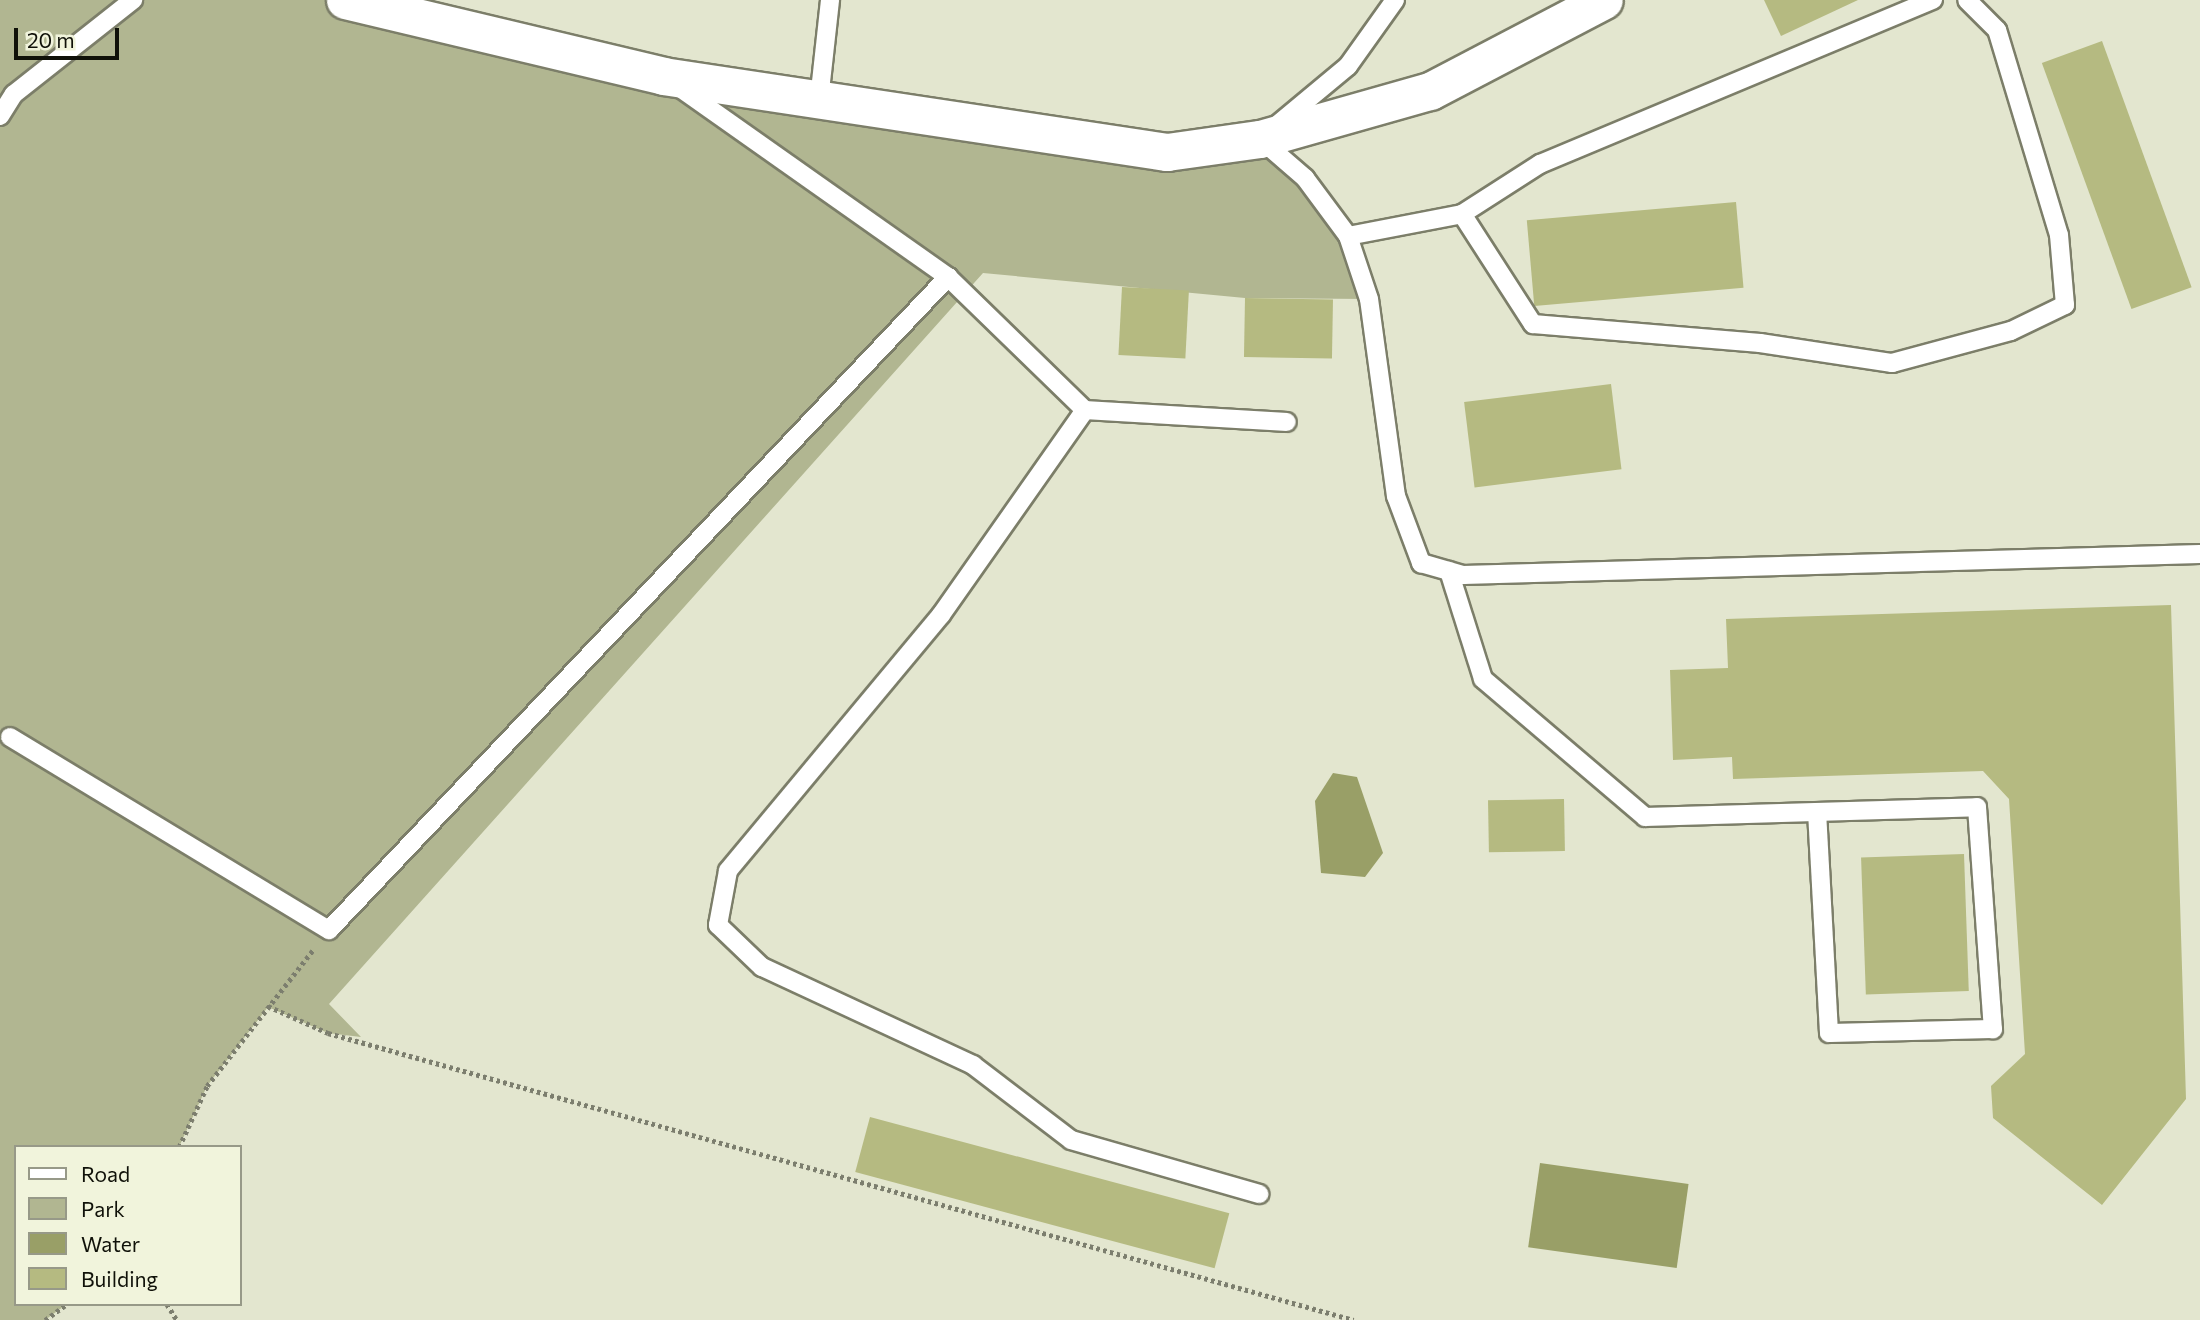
<!DOCTYPE html>
<style>
body{margin:0}
#map{position:relative;width:2200px;height:1320px;overflow:hidden;background:#e3e6cf;font-family:Commissioner,sans-serif}
div>[style]{position:absolute}
[style*='--x']{left:calc(var(--x)*1px);top:calc(var(--y)*1px);width:calc(var(--w)*1px);rotate:calc(var(--a)*1deg)}
.green>*{inset:0;background:#b1b691}
.water>*{inset:0;background:#999f67;transform-origin:0 0}
.building>*{inset:0;background:#b5ba81;transform-origin:0 0}
.path>*{height:4.5px;margin-top:-2.25px;transform-origin:0;background:repeating-linear-gradient(90deg,#7c7e6e 0 3.5px,transparent 0 7px)}
.roads{filter:drop-shadow(2px 0 #7c7e69) drop-shadow(-2px 0 #7c7e69) drop-shadow(0 2px #7c7e69) drop-shadow(0 -2px #7c7e69)}
.service>*{height:18px;margin:-9px;padding:0 9px;transform-origin:9px;border-radius:9px;background:#fff}
.minor>*{height:37px;margin:-18.5px;padding:0 18.5px;transform-origin:18.5px;border-radius:18.5px;background:#fff}
span{translate:-50% -50%;white-space:nowrap;text-align:center;line-height:1.15;-webkit-text-stroke:5px #f1f4dc;paint-order:stroke}
.legend{position:absolute;left:14px;top:1145px;width:228px;height:161px;box-sizing:border-box;background:#f1f4dc;border:2px solid #979988;margin:0;padding:9px 12px;list-style:none;font-size:21px;color:#101109}
.legend li{display:flex;align-items:center;gap:14px;height:35px}
.legend b{width:35px;border:2px solid #979988}
.scale{position:absolute;left:14px;top:28px;width:105px;height:32px;box-sizing:border-box;border:4px solid #101109;border-top:0;padding-left:9px;font-size:21px;line-height:24px;white-space:nowrap;color:#101109;-webkit-text-stroke:5px #f1f4dc;paint-order:stroke}
</style>
<div id="map">
<div class="green">
<i style="clip-path:polygon(0 0,345px 0,1167px 152px,1260px 139px,1348px 236px,1369px 299px,1245px 298px,983px 273px,329px 1004px,361px 1037px,328px 1033px,268px 1007px,207px 1086px,179px 1147px,16px 1147px,16px 1304px,67px 1304px,45px 1320px,0 1320px)"></i>
</div>
<div class="water">
<i style="clip-path:polygon(1333px 773px,1357px 777px,1383px 853px,1365px 877px,1321px 873px,1315px 801px)"></i>
<i style="left:1540px;top:1163px;width:150px;height:85px;rotate:8deg"></i>
</div>
<div class="building">
<i style="clip-path:polygon(1764px 0,1858px 0,1781px 36px)"></i>
<i style="left:2102px;top:41px;width:262px;height:64px;rotate:70deg"></i>
<i style="left:1736px;top:202px;width:86px;height:210px;rotate:85deg"></i>
<i style="left:1122px;top:287px;width:67px;height:68px;rotate:3deg"></i>
<i style="left:1245px;top:298px;width:88px;height:59px;rotate:1deg"></i>
<i style="left:1611px;top:384px;width:86px;height:148px;rotate:83deg"></i>
<i style="clip-path:polygon(2171px 605px,2186px 1099px,2102px 1205px,1993px 1118px,1991px 1086px,2025px 1054px,2009px 799px,1983px 771px,1733px 779px,1732px 757px,1673px 760px,1670px 670px,1728px 668px,1726px 619px)"></i>
<i style="left:1564px;top:799px;width:52px;height:76px;rotate:89deg"></i>
<i style="left:1964px;top:854px;width:137px;height:103px;rotate:88deg"></i>
<i style="left:870px;top:1117px;width:372px;height:57px;rotate:15deg"></i>
</div>
<div class="path">
<i style="--x:268;--y:1006;--w:66;--a:24.2"></i>
<i style="--x:328;--y:1033;--w:1065;--a:15.63"></i>
<i style="--x:179;--y:1147;--w:67;--a:-65.3"></i>
<i style="--x:207;--y:1086;--w:172;--a:-52.1"></i>
<i style="--x:167;--y:1304;--w:19;--a:58"></i>
<i style="--x:45;--y:1320;--w:27;--a:-36"></i>
</div>
<div class="roads">
<div class="service">
<i style="--x:1395;--y:0;--w:81;--a:125.5"></i>
<i style="--x:1348;--y:66;--w:114;--a:140.3"></i>
<i style="--x:1260;--y:139;--w:60;--a:40.9"></i>
<i style="--x:1305;--y:178;--w:72;--a:53.4"></i>
<i style="--x:1348;--y:236;--w:66;--a:71.6"></i>
<i style="--x:1369;--y:299;--w:199;--a:82.2"></i>
<i style="--x:1396;--y:496;--w:72;--a:69.5"></i>
<i style="--x:1421;--y:563;--w:44;--a:15.9"></i>
<i style="--x:1463;--y:575;--w:737;--a:-1.63"></i>
<i style="--x:819;--y:100;--w:101;--a:-83.7"></i>
<i style="--x:0;--y:116;--w:26;--a:-58"></i>
<i style="--x:14;--y:94;--w:152;--a:-38.3"></i>
<i style="--x:1462;--y:214;--w:131;--a:57.2"></i>
<i style="--x:1533;--y:324;--w:228;--a:4.8"></i>
<i style="--x:1760;--y:343;--w:134;--a:8.6"></i>
<i style="--x:1892;--y:363;--w:123;--a:-15.1"></i>
<i style="--x:2011;--y:331;--w:60;--a:-25.7"></i>
<i style="--x:2065;--y:305;--w:70;--a:-94.9"></i>
<i style="--x:2059;--y:235;--w:214;--a:-106.8"></i>
<i style="--x:1997;--y:30;--w:42;--a:-135"></i>
<i style="--x:1348;--y:236;--w:116;--a:-10.9"></i>
<i style="--x:1462;--y:214;--w:93;--a:-32.7"></i>
<i style="--x:1540;--y:164;--w:426;--a:-22.7"></i>
<i style="--x:948;--y:277;--w:191;--a:44.2"></i>
<i style="--x:1085;--y:410;--w:251;--a:125.1"></i>
<i style="--x:941;--y:615;--w:333;--a:129.8"></i>
<i style="--x:728;--y:871;--w:55;--a:100.5"></i>
<i style="--x:718;--y:925;--w:61;--a:43.7"></i>
<i style="--x:762;--y:967;--w:233;--a:24.9"></i>
<i style="--x:973;--y:1065;--w:123;--a:37.4"></i>
<i style="--x:1071;--y:1140;--w:196;--a:16"></i>
<i style="--x:1085;--y:410;--w:202;--a:3.4"></i>
<i style="--x:1449;--y:571;--w:113;--a:72.5"></i>
<i style="--x:1483;--y:679;--w:213;--a:40.4"></i>
<i style="--x:1645;--y:817;--w:332;--a:-1.7"></i>
<i style="--x:1977;--y:807;--w:223;--a:85.9"></i>
<i style="--x:1993;--y:1029;--w:164;--a:178.6"></i>
<i style="--x:1829;--y:1033;--w:221;--a:-93.1"></i>
<i style="--x:10;--y:737;--w:373;--a:31.2"></i>
<i style="--x:329;--y:930;--w:900;--a:-46.53"></i>
<i style="--x:948;--y:277;--w:332;--a:-144.8"></i>
</div>
<div class="minor">
<i style="--x:345;--y:0;--w:327;--a:13.4"></i>
<i style="--x:663;--y:76;--w:510;--a:8.58"></i>
<i style="--x:1167;--y:152;--w:94;--a:-8"></i>
<i style="--x:1260;--y:139;--w:177;--a:-15.8"></i>
<i style="--x:1430;--y:91;--w:196;--a:-27.6"></i>
</div>
</div>
<ul class="legend">
<li><b style="height:9px;background:#fff"></b>Road</li>
<li><b style="height:19px;background:#b1b691"></b>Park</li>
<li><b style="height:19px;background:#999f67"></b>Water</li>
<li><b style="height:19px;background:#b5ba81"></b>Building</li>
</ul>
<div class="scale">20 m</div>
</div>
